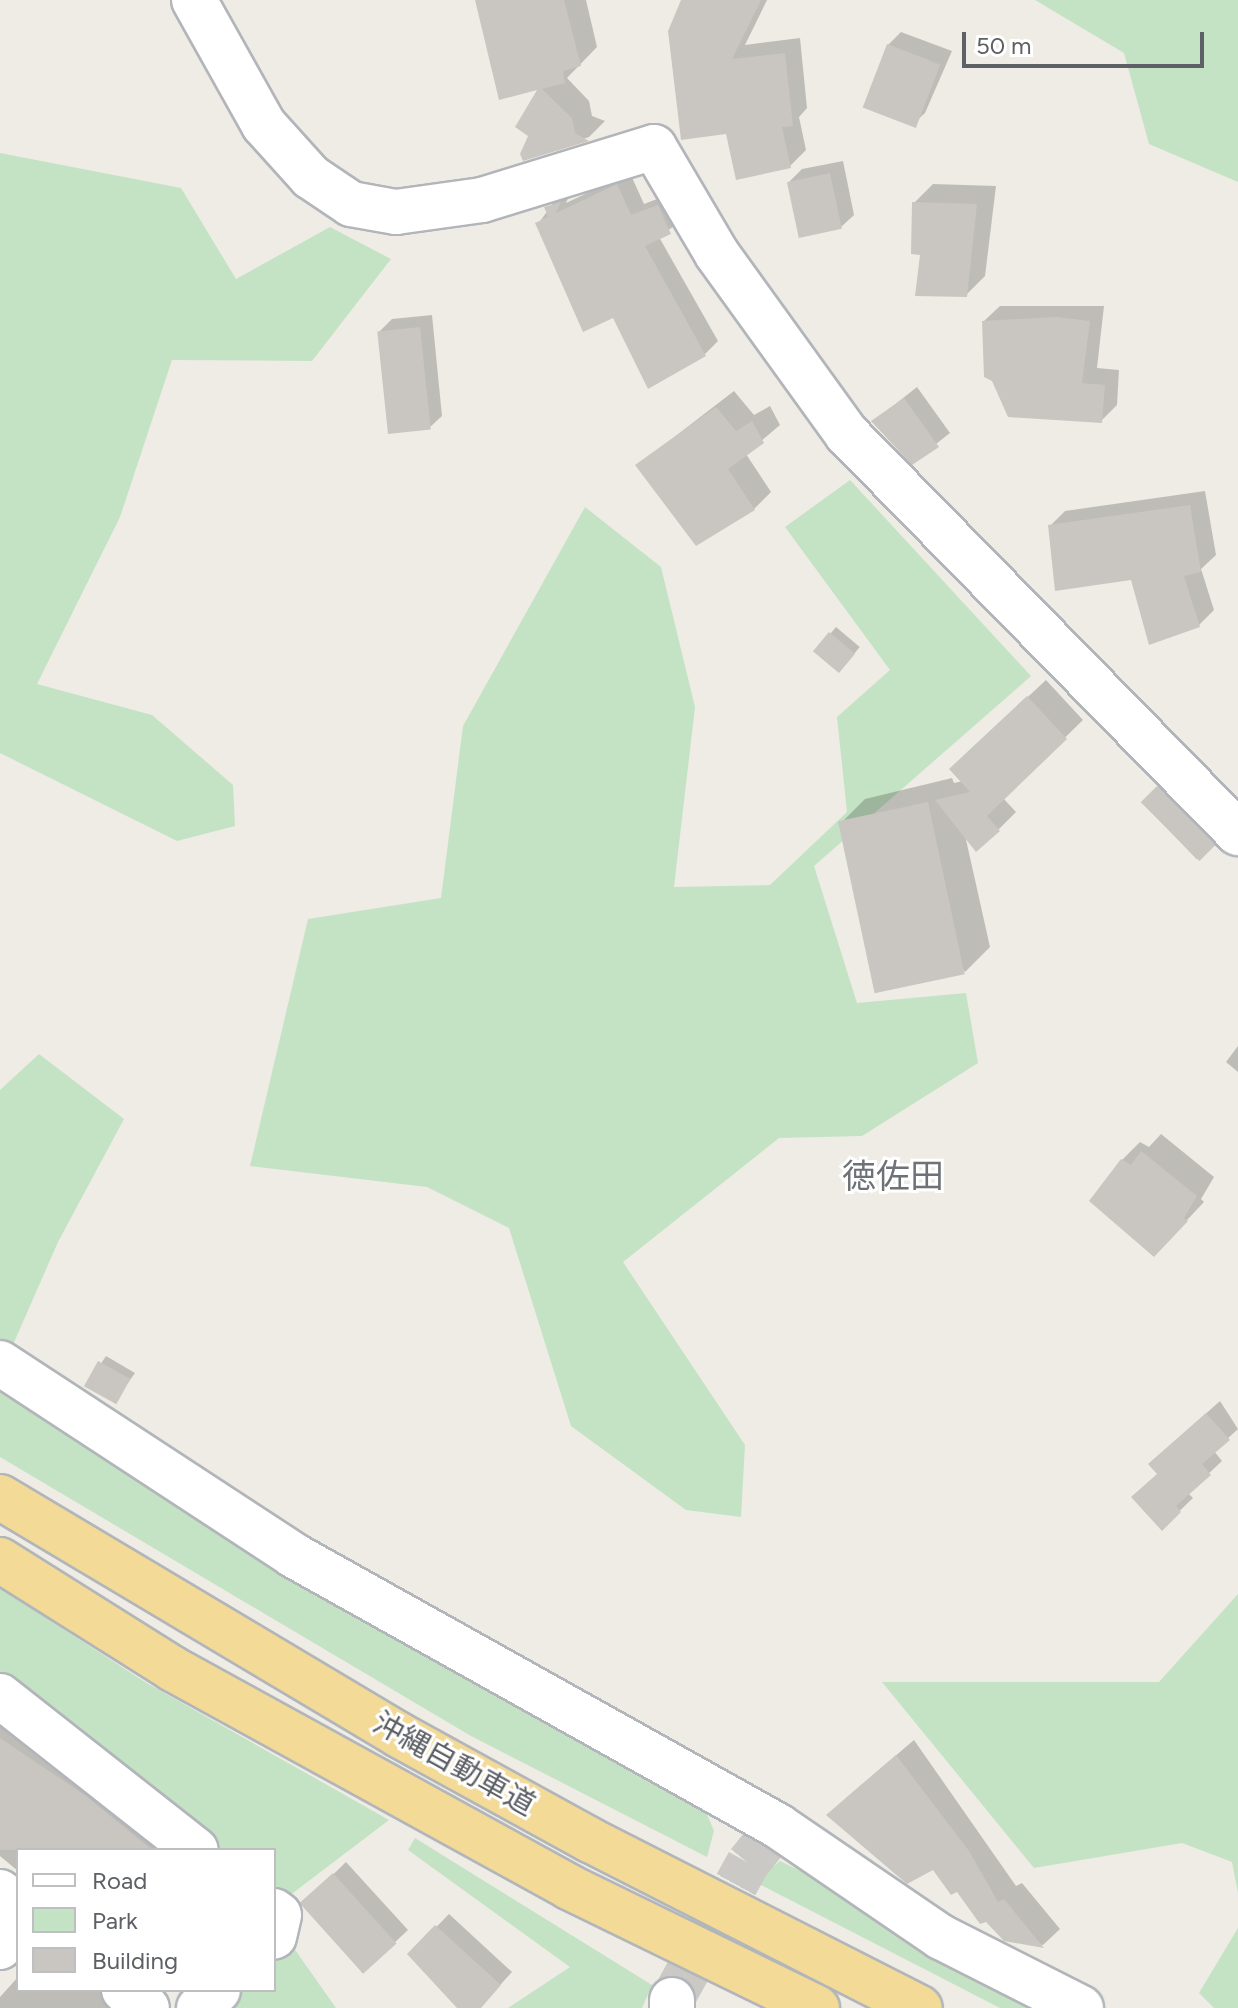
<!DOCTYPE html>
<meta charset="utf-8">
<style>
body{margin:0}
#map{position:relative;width:1238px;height:2008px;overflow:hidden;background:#eeece5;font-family:Figtree,"Noto Sans JP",sans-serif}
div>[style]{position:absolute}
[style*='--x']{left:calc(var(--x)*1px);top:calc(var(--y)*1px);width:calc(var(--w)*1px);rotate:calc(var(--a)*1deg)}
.green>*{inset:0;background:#c4e3c4}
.shadow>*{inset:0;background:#0003;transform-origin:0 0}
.building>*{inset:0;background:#c9c6c2;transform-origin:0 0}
.minor-tunnel>*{height:44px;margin-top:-22px;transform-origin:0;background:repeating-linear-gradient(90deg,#cac9c5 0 44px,transparent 0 66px)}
.roads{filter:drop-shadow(2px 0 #b2b5b9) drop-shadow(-2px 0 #b2b5b9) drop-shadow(0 2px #b2b5b9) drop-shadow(0 -2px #b2b5b9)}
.minor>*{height:44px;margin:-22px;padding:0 22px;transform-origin:22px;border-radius:22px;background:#fff}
.highway>*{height:44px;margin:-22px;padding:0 22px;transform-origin:22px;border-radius:22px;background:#f3da97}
span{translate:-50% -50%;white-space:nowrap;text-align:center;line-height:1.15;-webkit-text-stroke:6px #fff;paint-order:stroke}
.street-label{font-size:30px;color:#5d6064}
.quarter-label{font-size:34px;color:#6e7276}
.legend{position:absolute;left:16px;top:1848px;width:260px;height:144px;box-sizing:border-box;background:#fff;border:2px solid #bebfc1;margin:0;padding:10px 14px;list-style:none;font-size:24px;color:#5d6064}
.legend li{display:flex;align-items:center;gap:16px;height:40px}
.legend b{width:40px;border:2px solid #bebfc1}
.scale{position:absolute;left:962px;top:32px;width:242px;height:36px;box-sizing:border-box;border:4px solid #5d6064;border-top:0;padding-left:10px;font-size:24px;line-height:28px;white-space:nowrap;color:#5d6064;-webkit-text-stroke:6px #fff;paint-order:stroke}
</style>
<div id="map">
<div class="green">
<i style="clip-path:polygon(1035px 0,1238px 0,1238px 182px,1149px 144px,1124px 53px)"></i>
<i style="clip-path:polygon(0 153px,181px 188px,236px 279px,330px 227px,391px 259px,312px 361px,172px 360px,120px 517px,37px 684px,152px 715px,233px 785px,235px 826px,177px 841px,0 753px)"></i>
<i style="clip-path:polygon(850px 480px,1031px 676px,814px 866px,857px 1003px,966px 993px,978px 1063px,862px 1136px,779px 1138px,623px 1262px,745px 1445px,741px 1517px,686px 1510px,571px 1426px,509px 1228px,427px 1187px,250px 1166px,308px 919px,441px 898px,463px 726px,585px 507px,661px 567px,695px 707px,674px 887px,770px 885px,847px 812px,837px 717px,890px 670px,785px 527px)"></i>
<i style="clip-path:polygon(39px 1054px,124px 1119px,58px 1242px,12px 1347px,0 1338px,0 1090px)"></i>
<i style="clip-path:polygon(0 1389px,245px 1545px,663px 1780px,706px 1812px,714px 1831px,707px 1857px,471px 1736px,0 1457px)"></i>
<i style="clip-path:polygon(0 1588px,145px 1682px,389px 1820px,285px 1899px,274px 1890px,274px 1850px,223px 1850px,0 1675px)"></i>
<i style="clip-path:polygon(1238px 1594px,1238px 1893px,1232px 1862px,1182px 1843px,1034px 1868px,882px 1682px,1159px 1682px)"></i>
<i style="clip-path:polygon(415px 1838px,652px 1985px,642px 2008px,508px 2008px,570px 1967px,408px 1850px)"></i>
<i style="clip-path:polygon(780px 1861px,823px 1882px,1043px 2008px,1000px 2008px,755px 1882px)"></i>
<i style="clip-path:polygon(1238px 1928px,1238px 2008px,1214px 2008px,1199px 1993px)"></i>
<i style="clip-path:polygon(291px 1944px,336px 2008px,222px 2008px,241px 1990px,274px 1990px,274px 1960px)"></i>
</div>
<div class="shadow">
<i style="clip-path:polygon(477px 0,586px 0,597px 47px,567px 78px,589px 101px,592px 116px,605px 121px,589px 137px,524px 159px,541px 87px)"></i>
<i style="clip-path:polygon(683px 0,767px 0,745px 45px,800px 38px,807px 108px,799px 117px,806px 150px,790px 166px,728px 132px)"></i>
<i style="clip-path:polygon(901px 32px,952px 51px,925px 113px,912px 125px,888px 45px)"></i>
<i style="clip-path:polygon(843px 161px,854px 215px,841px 227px,789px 182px,802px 169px)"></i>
<i style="clip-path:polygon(630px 173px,644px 204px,670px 194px,682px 220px,659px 237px,718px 341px,705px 354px,614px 316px,538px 224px,559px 195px,571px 191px,566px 203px)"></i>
<i style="clip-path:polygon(933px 184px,996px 186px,985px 276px,966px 295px,922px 254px,914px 203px)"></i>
<i style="clip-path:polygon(1000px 306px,1104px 306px,1097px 368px,1119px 370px,1117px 405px,1101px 421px,984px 321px)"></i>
<i style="clip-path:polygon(432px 315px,442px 416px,429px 428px,379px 332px,392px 319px)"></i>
<i style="clip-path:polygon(917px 387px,950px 433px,913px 462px,874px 421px)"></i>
<i style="clip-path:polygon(734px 391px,754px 415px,770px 406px,780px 425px,746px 454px,771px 492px,754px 509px,638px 465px)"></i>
<i style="clip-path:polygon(1205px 491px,1216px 555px,1201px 569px,1214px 610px,1199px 625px,1050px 526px,1065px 511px)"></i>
<i style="left:836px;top:627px;width:31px;height:32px;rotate:40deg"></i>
<i style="clip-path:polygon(1046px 680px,1083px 720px,1003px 798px,1016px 812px,999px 829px,976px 849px,965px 835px,990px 947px,965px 972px,840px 824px,865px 799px,952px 778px,954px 783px,963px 781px,969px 752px)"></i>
<i style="left:1164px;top:782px;width:78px;height:30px;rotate:46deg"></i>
<i style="clip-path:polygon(1238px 1046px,1238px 1072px,1226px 1062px)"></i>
<i style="clip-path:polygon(1161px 1134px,1214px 1177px,1201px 1199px,1204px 1202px,1172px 1236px,1122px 1160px,1140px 1142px,1149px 1147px)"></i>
<i style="clip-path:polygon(106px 1356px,135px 1373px,115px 1401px,87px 1385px)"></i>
<i style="clip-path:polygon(1220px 1401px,1238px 1429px,1214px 1451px,1222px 1461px,1188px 1493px,1193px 1498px,1162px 1528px,1164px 1451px)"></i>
<i style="clip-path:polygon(0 1712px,179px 1850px,18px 1850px,18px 1871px,0 1856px)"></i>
<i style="clip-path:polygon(914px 1740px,1016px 1886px,1022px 1883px,1060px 1929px,1043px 1945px,1005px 1939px,933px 1867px,846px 1798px)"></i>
<i style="clip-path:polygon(346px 1862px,408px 1930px,362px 1973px,316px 1891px)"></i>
<i style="clip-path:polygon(449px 1914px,512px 1972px,479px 2008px,461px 2008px,410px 1954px)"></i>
<i style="clip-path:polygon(18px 1977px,18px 1990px,108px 1990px,127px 2008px,0 2008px,0 1997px)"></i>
</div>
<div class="building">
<i style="clip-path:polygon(475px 0,564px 0,581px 66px,563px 71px,565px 83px,542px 89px,572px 118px,575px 133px,589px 141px,523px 161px,520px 154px,528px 136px,515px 127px,537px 90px,499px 100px)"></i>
<i style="clip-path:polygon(681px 0,761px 0,732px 59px,785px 53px,793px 126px,782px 127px,791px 168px,736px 180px,726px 134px,681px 140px,668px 31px)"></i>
<i style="left:887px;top:44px;width:57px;height:68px;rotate:21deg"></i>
<i style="left:830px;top:173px;width:57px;height:44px;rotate:78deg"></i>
<i style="clip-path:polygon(617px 184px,631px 215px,658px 205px,671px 234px,645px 246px,706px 356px,648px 389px,613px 318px,583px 332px,535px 223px,548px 217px,544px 207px,561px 202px,556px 213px)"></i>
<i style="clip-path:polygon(912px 202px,977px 204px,967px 297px,915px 296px,920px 255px,911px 254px)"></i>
<i style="clip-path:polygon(1057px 317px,1090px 321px,1082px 383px,1105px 385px,1102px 423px,1008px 417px,992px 381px,984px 377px,982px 321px)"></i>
<i style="left:420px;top:327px;width:103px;height:43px;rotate:84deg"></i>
<i style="clip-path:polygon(904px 398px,939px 447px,912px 465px,871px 421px)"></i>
<i style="clip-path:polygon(716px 407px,736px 431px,752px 421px,764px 443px,728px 469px,755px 510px,696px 546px,635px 465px)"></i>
<i style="clip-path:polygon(1190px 505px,1201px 572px,1184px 576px,1200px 627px,1149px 645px,1131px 580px,1055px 591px,1048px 525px)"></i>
<i style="left:829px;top:632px;width:34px;height:25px;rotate:40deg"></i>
<i style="clip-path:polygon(1027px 696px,1067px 739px,987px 816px,1000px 831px,976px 852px,935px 800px,970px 792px,949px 769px)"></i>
<i style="left:1157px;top:786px;width:83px;height:23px;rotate:45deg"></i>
<i style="left:928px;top:802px;width:176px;height:92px;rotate:78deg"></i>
<i style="clip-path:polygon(1141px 1151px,1197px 1196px,1184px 1218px,1188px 1221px,1154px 1257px,1089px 1201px,1121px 1159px,1131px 1165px)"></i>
<i style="left:98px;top:1361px;width:37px;height:29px;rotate:29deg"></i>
<i style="clip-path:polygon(1206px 1413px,1230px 1440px,1202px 1464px,1211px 1475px,1176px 1506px,1181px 1512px,1162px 1531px,1131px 1497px,1157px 1474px,1148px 1464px)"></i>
<i style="clip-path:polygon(0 1738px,86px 1796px,152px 1850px,0 1850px)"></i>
<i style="clip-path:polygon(896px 1755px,969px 1851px,998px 1902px,1004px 1899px,1044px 1948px,1004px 1941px,986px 1922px,980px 1924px,957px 1892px,951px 1895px,933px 1870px,907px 1884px,826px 1815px)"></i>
<i style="left:333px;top:1873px;width:95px;height:45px;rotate:48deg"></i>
<i style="clip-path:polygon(435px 1925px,501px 1985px,481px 2008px,457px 2008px,407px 1954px)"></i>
</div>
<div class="minor-tunnel">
<i style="--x:672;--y:2000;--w:157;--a:-61"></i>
<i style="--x:748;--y:1863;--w:48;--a:-51"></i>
</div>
<div class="roads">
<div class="minor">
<i style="--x:194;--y:0;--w:143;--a:60.8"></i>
<i style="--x:264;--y:125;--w:70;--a:47.9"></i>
<i style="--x:311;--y:177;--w:48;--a:34"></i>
<i style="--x:351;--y:204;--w:46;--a:10.1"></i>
<i style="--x:396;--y:212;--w:87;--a:-7.9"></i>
<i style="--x:482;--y:200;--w:180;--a:-17.1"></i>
<i style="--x:654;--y:147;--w:124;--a:59.5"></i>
<i style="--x:717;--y:254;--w:222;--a:54.2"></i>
<i style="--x:847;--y:434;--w:559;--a:45.58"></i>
<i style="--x:0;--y:1363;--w:350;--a:33.2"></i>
<i style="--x:293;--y:1555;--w:556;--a:29.19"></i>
<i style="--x:778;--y:1826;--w:197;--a:34.3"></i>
<i style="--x:941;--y:1937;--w:157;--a:26.9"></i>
<i style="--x:0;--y:1696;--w:249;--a:38.2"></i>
<i style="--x:0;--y:1892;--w:23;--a:40"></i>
<i style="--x:274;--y:1911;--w:6;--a:39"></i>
<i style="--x:279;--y:1915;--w:22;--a:103"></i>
<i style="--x:0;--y:1947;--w:28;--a:-51"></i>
<i style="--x:124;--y:1990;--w:29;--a:38"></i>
<i style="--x:199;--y:2008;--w:26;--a:-43"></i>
<i style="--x:672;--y:2008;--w:8;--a:-90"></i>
</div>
<div class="highway">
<i style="--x:0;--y:1497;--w:465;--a:30.8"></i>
<i style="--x:399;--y:1735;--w:218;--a:28.8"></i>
<i style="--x:590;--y:1840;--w:370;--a:27"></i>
<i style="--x:0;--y:1560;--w:204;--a:32.2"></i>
<i style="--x:173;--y:1669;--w:452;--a:28.8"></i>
<i style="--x:569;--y:1887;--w:276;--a:26"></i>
</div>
</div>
<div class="street-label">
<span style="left:454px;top:1764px;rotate:29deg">沖縄自動車道</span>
</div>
<div class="quarter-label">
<span style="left:893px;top:1177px">徳佐田</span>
</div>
<ul class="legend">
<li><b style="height:10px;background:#fff"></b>Road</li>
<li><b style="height:22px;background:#c4e3c4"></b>Park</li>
<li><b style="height:22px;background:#c9c6c2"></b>Building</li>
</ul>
<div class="scale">50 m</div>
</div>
